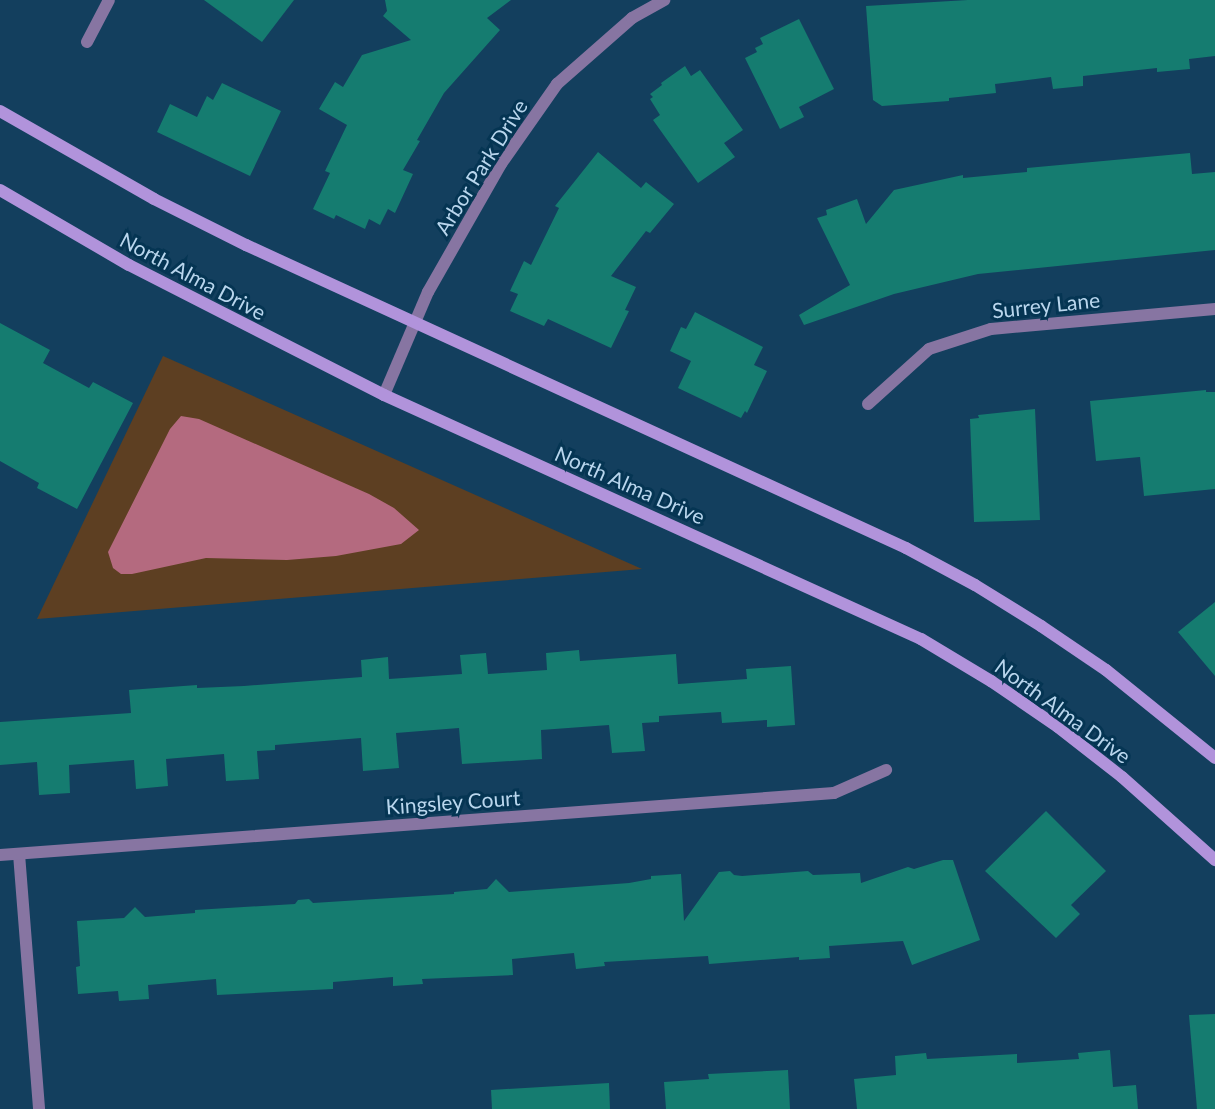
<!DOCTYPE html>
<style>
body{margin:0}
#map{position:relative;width:1215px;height:1109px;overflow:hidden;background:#133f5e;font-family:Lato,sans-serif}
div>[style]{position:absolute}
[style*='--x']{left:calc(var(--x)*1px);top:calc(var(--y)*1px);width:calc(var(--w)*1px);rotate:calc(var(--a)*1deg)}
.green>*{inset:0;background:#5d3f22}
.water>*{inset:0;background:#b46a7f}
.building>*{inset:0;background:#157c70}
.street>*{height:12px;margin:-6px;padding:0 6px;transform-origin:6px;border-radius:6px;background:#8775a2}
.secondary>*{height:12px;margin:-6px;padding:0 6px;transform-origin:6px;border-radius:6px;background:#b193db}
span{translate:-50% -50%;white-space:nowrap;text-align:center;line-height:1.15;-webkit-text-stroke:6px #053553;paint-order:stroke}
.street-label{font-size:21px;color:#b9d6ed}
</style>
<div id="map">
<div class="green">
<i style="clip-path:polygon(163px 356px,642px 569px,37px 619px)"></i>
</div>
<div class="water">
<i style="clip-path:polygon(181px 416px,199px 419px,369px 494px,394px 508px,419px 530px,401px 544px,336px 556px,287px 560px,206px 558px,132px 574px,121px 574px,113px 568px,108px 552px,170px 429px)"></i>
</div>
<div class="building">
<i style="clip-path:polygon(204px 0,294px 0,262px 42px)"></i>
<i style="clip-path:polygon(385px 0,511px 0,487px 18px,500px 30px,444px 93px,417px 140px,420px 141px,403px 170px,413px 174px,395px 213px,388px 209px,380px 225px,369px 219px,365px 229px,336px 215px,334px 219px,313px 209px,330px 173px,325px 171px,347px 125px,319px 109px,335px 82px,343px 87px,362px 55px,411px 40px,383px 16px,387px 11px)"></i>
<i style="clip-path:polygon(968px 0,1215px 0,1215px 56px,1189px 59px,1190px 69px,1157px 72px,1157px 68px,1083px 76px,1083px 86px,1053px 89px,1051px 77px,995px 84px,996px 93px,949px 98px,949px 101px,882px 106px,873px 100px,866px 6px)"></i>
<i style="clip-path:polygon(799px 19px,834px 89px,799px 107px,804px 117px,780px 129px,745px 58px,757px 52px,755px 48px,763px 44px,760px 38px)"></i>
<i style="clip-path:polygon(685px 66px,691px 76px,700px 70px,743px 130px,724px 143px,735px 157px,698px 183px,653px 120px,660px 115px,650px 99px,653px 97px,650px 94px,662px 85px,661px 83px)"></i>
<i style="clip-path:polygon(222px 83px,281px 111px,250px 176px,157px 132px,170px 104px,197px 117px,207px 96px,213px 100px)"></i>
<i style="clip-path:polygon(598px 152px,641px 188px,646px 182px,674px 204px,650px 233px,646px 231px,611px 276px,636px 287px,625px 310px,629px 311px,611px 348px,548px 319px,544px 326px,510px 311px,518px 294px,510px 291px,524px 261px,531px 265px,559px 208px,555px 206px)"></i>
<i style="clip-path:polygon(1190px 153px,1192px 174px,1215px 172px,1215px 250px,978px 274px,894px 294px,804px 325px,799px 315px,850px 285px,817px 218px,827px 215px,826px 210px,857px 199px,866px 224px,894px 190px,963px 175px,963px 178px,1027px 172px,1027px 168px)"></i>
<i style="clip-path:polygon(695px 312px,763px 347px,754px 365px,767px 371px,747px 413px,745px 411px,741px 418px,678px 388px,691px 361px,670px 351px,681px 327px,686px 329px)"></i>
<i style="clip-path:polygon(0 323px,50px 350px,43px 363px,89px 388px,93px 382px,133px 403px,77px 509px,37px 488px,39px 483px,0 461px)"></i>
<i style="clip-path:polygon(1206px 390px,1206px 392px,1215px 392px,1215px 489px,1144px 496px,1140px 457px,1096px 461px,1090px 401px)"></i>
<i style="clip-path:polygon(1035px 409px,1040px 520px,974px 522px,970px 419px,979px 418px,978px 415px)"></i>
<i style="clip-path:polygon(1215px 602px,1215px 676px,1178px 632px)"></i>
<i style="clip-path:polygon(579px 650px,580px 661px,676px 654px,678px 684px,747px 679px,746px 669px,791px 666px,795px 725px,767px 727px,767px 720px,722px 723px,721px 712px,659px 716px,659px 722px,642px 723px,645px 751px,612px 753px,609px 725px,541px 730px,542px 759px,462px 764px,459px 728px,396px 733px,399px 768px,363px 771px,361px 738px,275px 745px,275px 750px,257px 751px,259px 779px,226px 781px,224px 754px,166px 759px,168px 786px,136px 789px,134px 760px,69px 765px,70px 793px,39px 795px,37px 762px,0 765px,0 722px,131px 713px,129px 690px,197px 685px,197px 688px,244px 686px,362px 677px,361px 660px,388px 657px,389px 679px,462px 674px,460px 655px,486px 653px,488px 674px,547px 670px,546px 653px)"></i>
<i style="clip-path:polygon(1046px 811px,1106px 871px,1071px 905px,1080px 914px,1056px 938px,985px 871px)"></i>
<i style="clip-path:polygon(943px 860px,953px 860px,980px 940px,912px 965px,903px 941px,829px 946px,830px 958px,799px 960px,799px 957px,709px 964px,708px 956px,604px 962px,605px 966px,576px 969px,574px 953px,512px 959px,513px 975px,422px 979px,423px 984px,393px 986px,393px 977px,333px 982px,333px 989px,217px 995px,216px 979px,148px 985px,149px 999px,119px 1001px,118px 991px,78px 994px,76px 967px,80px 966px,77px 921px,124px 918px,135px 907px,145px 917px,195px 913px,195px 910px,295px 904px,298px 900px,309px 899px,313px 903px,454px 894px,454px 892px,487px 889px,496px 879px,509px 892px,629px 883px,651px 879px,651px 876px,681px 874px,684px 921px,719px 872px,730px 871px,734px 875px,742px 876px,808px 871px,813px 875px,860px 873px,861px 883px,908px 867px,914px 869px)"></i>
<i style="clip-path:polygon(1215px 1014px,1215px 1109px,1197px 1109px,1189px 1015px)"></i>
<i style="clip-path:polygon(1110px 1050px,1113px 1087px,1136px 1085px,1138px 1109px,857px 1109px,854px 1079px,896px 1075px,895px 1056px,926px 1053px,927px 1059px,1017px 1054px,1017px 1063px,1079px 1059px,1078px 1053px)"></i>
<i style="clip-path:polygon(788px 1070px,790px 1109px,666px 1109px,664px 1082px,709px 1079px,708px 1074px)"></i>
<i style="clip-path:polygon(609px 1083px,610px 1109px,492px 1109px,491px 1090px)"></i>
</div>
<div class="street">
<i style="--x:87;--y:42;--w:47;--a:-62.4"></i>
<i style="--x:384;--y:395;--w:112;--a:-66.9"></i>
<i style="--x:428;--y:292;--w:147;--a:-60.3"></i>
<i style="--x:501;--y:164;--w:98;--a:-55"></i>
<i style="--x:557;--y:84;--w:100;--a:-41.3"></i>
<i style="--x:632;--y:18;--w:37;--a:-29"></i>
<i style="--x:868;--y:404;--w:82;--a:-42"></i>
<i style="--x:929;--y:349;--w:65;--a:-17.9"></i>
<i style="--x:991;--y:329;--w:225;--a:-5.1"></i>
<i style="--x:19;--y:854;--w:256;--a:85.5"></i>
<i style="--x:0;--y:855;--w:836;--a:-4.25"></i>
<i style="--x:834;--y:793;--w:57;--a:-23.9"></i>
</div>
<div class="secondary">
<i style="--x:0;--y:111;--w:177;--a:29.7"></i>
<i style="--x:154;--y:199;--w:103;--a:26.6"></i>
<i style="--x:246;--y:245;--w:726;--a:24.66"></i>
<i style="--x:906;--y:548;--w:78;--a:28.2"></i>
<i style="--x:975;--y:585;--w:78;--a:31.8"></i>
<i style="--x:1041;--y:626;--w:78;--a:34.1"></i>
<i style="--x:1106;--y:670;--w:140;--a:38.9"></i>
<i style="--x:0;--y:190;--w:149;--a:30.2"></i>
<i style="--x:129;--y:265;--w:286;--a:27"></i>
<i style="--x:384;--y:395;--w:590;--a:24.44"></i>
<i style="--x:921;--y:639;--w:82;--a:31"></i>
<i style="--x:991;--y:681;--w:81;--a:34.5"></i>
<i style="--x:1058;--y:727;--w:81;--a:38"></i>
<i style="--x:1122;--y:777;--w:125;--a:41.7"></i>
</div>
<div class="street-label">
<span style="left:481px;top:167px;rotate:-58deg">Arbor Park Drive</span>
<span style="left:193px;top:276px;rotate:28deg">North Alma Drive</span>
<span style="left:1046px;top:305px;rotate:-6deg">Surrey Lane</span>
<span style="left:630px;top:485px;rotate:24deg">North Alma Drive</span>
<span style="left:1063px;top:711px;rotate:36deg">North Alma Drive</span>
<span style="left:453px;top:802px;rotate:-4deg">Kingsley Court</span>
</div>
</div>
